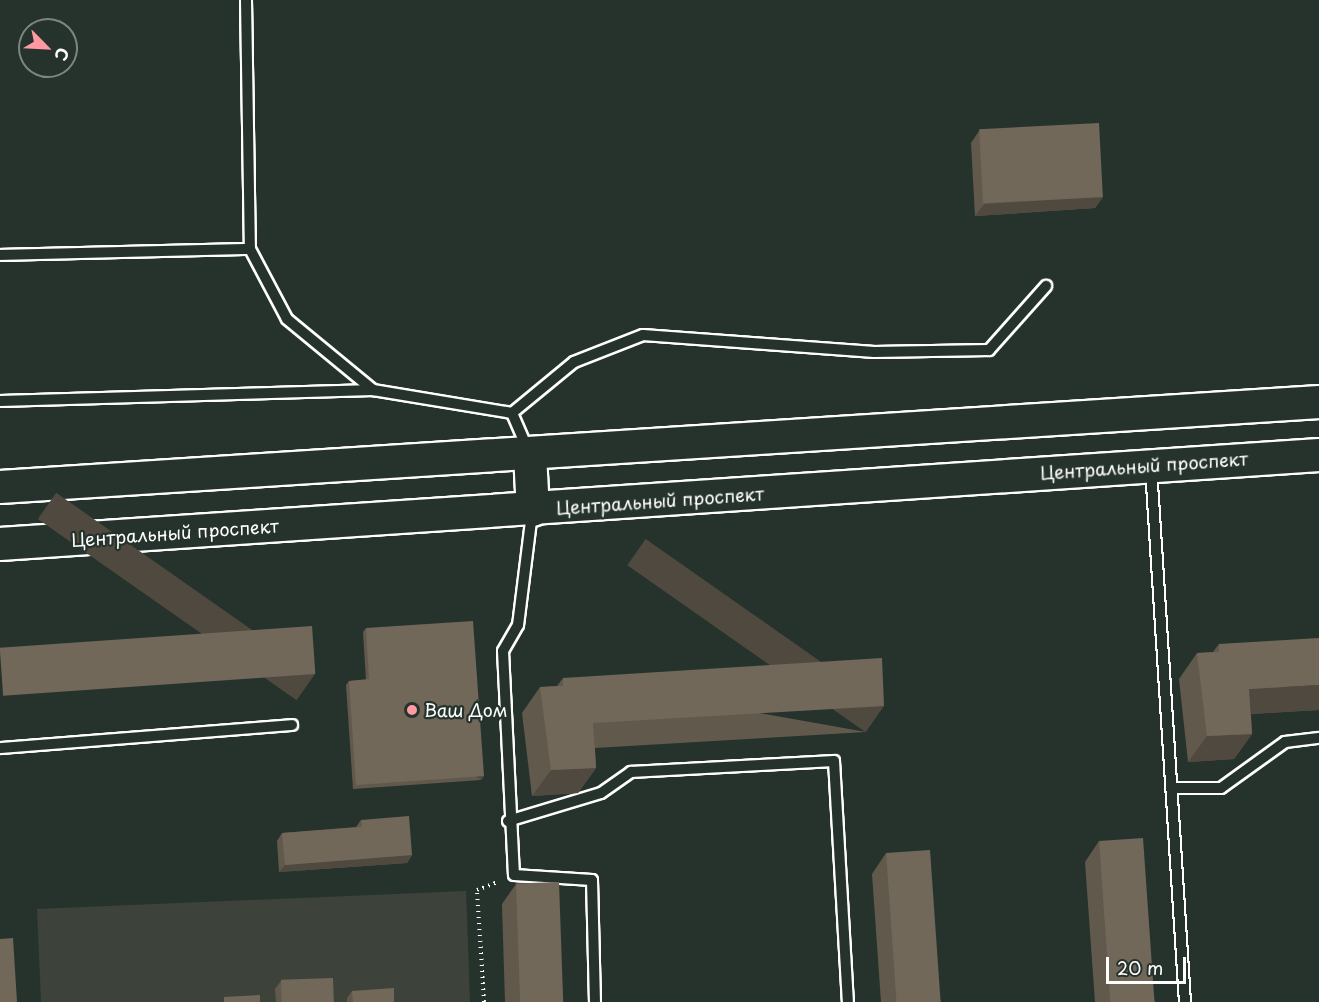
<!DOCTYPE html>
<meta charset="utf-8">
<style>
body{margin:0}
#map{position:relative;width:1319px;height:1002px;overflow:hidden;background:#26332d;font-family:"Playpen Sans",sans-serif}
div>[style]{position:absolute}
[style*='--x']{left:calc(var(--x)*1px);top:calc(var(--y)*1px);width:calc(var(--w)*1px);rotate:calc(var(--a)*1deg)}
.built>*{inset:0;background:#3d433a}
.path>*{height:4px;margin-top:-2px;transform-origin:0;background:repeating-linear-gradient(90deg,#fff 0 1.5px,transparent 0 6px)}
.roads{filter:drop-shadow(2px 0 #fff) drop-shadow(-2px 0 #fff) drop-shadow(0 2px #fff) drop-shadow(0 -2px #fff)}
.service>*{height:10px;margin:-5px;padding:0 5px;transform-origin:5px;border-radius:5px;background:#26332d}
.secondary>*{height:32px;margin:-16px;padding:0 16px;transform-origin:16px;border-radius:16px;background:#26332d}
.wall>*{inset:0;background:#62594d}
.shaded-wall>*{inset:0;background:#50493f;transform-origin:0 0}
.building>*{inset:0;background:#72685a;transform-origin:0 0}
.dots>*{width:16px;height:16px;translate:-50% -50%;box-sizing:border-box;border:3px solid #26332d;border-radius:50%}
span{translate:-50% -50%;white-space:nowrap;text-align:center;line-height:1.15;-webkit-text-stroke:4.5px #26332d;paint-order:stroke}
.street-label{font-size:18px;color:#fff}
.poi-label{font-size:18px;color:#fff}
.left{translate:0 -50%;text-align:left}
.north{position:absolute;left:18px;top:18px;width:60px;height:60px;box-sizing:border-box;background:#26332d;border:2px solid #7d8581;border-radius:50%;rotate:114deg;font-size:16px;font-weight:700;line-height:24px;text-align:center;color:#fff}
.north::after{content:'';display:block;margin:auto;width:21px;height:27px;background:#ff9aa2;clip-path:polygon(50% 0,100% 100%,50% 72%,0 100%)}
.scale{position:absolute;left:1106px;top:957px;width:80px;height:27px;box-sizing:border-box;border:3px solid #fff;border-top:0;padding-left:8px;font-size:18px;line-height:21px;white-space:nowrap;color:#fff;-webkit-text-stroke:4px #26332d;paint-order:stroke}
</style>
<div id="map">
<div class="built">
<i style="clip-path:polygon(466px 891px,470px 1002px,41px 1002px,37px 909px)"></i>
</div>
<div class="path">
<i style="--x:484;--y:1002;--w:112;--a:-93.6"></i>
<i style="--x:477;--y:890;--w:22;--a:-21"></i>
</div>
<div class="roads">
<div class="service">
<i style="--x:246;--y:0;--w:249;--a:89.1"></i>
<i style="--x:250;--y:249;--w:79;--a:62.1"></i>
<i style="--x:287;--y:319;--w:112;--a:39.5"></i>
<i style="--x:0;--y:255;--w:250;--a:-1.4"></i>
<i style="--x:0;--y:401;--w:373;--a:-1.7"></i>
<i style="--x:373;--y:390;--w:141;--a:9.4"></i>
<i style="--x:512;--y:413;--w:40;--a:66.6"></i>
<i style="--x:512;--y:413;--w:80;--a:-39.4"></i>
<i style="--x:574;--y:362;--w:74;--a:-21.4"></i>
<i style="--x:643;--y:335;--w:232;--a:4.2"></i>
<i style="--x:874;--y:352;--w:115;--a:-1"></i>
<i style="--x:989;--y:350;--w:86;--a:-48.3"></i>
<i style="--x:1151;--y:468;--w:535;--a:86.36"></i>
<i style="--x:532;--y:513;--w:113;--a:97.1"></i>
<i style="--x:518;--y:625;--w:30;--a:120"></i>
<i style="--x:503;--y:651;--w:224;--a:87.2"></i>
<i style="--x:514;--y:875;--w:78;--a:3.7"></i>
<i style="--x:592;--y:880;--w:122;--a:88.6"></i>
<i style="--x:0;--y:748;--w:293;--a:-4.5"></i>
<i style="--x:1174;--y:788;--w:47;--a:0"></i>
<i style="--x:1221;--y:788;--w:79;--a:-35.7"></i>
<i style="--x:1285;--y:742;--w:34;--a:-7"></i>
<i style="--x:508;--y:821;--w:97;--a:-16.8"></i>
<i style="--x:601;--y:793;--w:37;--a:-35"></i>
<i style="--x:631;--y:772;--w:203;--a:-3.1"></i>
<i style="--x:834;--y:761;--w:241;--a:86.7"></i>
</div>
<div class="secondary">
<i style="--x:530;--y:455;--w:55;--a:86.9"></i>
<i style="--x:0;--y:487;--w:1322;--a:-3.69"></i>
<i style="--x:0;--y:544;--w:1322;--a:-3.86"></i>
</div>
</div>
<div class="wall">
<i style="clip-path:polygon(979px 131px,1103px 197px,1095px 208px,975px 216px,971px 143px)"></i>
<i style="clip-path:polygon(366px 628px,484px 776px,481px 780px,353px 789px,346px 685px,349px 681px,366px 680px,363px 632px)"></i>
<i style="clip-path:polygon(1219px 644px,1319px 710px,1251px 714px,1252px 734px,1234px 759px,1188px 762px,1179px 679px,1197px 653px,1213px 652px)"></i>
<i style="clip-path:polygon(563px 678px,866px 732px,595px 748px,596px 768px,578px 793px,532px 796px,522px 713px,540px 687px,557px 686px)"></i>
<i style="clip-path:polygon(361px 820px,412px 855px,407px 863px,279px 872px,277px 841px,282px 833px,356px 827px)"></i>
<i style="clip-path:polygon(1099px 841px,1155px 1002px,1095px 1002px,1085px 862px)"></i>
<i style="clip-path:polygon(886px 853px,941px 1002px,881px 1002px,872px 874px)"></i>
<i style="clip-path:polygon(516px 884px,563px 1002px,505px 1002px,502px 904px)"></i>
<i style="clip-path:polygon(281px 981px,334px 1002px,276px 1002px,275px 989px)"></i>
<i style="clip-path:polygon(352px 991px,394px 1002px,347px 1002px,347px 998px)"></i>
</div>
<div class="shaded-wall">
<i style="clip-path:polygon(1103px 197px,1095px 208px,975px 216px,984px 204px)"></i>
<i style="left:315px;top:674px;width:32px;height:316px;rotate:125deg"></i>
<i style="clip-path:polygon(1319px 685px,1319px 710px,1231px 715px,1249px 689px)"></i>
<i style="left:884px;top:706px;width:32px;height:291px;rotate:125deg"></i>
<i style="clip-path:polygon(1252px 734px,1234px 759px,1188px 762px,1207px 736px)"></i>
<i style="clip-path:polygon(596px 768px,578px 793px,532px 796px,551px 770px)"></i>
<i style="left:484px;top:776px;width:5px;height:128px;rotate:127deg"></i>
<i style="clip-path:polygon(412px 855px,407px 863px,279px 872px,285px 865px)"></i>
</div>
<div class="building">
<i style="left:1099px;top:123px;width:74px;height:120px;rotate:87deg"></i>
<i style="clip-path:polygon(473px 621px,484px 776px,356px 785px,349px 681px,369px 679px,366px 628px)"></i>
<i style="left:312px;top:626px;width:48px;height:313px;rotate:86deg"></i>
<i style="clip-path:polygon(1319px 638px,1319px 685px,1249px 689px,1252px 734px,1207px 736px,1197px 653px,1219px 652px,1219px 644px)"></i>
<i style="clip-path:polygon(882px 658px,884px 706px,593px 723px,596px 768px,551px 770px,540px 687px,563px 686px,563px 678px)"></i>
<i style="clip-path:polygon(409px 816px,412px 855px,285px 865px,282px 833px,362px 827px,361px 820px)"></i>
<i style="left:1143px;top:838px;width:164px;height:44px;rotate:86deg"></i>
<i style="left:930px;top:850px;width:152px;height:44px;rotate:86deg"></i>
<i style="left:559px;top:882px;width:120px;height:43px;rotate:88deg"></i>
<i style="clip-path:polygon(13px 938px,17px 1002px,0 1002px,0 939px)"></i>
<i style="left:333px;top:978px;width:24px;height:52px;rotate:88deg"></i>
<i style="clip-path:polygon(394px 988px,394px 1002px,353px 1002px,352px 991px)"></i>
<i style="clip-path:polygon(260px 995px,260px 1002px,224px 1002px,224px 997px)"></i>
</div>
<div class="dots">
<i style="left:412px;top:710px;background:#ff9aa2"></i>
</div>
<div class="street-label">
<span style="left:1144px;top:466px;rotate:-4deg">Центральный проспект</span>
<span style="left:660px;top:501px;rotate:-4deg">Центральный проспект</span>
<span style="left:175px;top:533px;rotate:-4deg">Центральный проспект</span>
</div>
<div class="poi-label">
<span class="left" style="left:424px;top:710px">Ваш Дом</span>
</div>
<div class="north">С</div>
<div class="scale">20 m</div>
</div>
